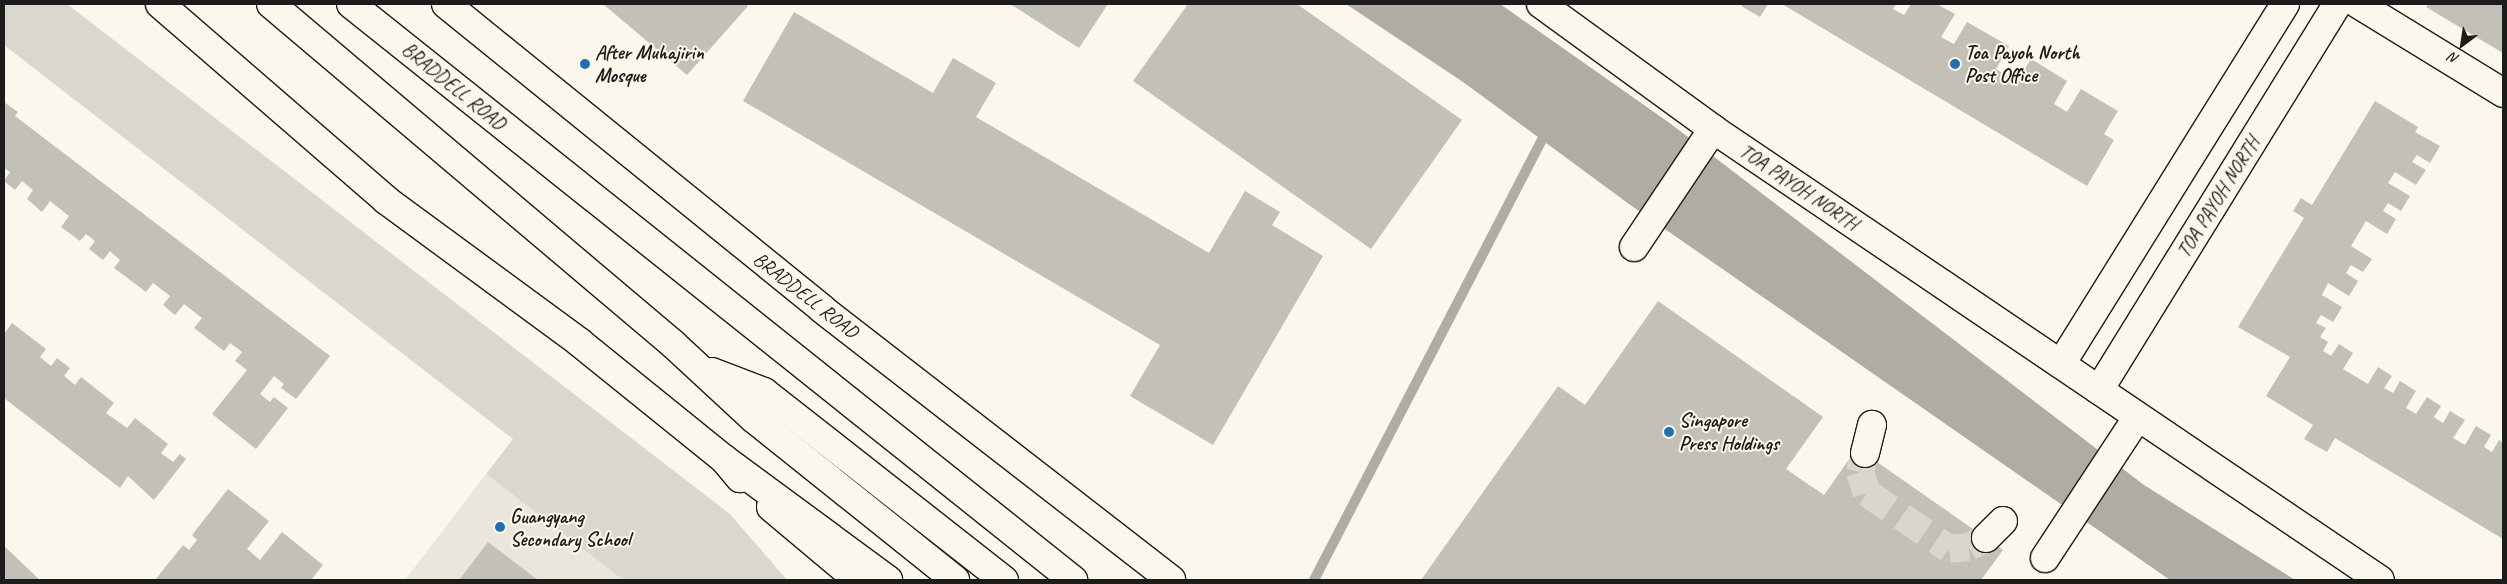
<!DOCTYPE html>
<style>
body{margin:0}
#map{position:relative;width:2507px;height:584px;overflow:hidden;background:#fbf7ec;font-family:Caveat,sans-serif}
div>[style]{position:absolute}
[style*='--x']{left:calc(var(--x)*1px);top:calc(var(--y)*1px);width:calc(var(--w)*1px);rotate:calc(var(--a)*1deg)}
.built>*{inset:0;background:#eae6dc}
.green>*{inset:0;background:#dad7ce}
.water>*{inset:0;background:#afaca5}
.stream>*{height:10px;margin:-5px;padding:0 5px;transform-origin:5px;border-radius:5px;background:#afaca5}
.building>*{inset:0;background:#c3c0b8}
.minor-tunnel>*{height:28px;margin-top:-14px;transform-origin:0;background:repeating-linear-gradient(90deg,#dad6cd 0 28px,transparent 0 42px)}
.roads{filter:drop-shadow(1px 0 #1c1c1c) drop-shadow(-1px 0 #1c1c1c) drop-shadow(0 1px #1c1c1c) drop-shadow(0 -1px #1c1c1c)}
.minor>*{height:28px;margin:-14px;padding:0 14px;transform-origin:14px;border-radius:14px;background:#fbf7ec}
.major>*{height:28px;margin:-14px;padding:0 14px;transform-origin:14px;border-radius:14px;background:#fbf7ec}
.highway>*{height:28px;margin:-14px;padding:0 14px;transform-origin:14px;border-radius:14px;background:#fbf7ec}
.dots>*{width:14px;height:14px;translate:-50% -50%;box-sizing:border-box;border:2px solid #fbf7ec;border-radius:50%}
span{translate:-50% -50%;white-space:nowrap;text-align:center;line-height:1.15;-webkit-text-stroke:4px #fbf7ec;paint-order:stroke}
.poi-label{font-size:20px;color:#1c1c1c;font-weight:700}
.left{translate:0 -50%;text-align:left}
.street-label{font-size:20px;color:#1c1c1c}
.frame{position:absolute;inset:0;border:5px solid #1c1c1c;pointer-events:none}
.north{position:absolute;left:2437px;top:20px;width:50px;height:50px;-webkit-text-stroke:4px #fbf7ec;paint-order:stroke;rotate:211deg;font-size:14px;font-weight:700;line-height:20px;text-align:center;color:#1c1c1c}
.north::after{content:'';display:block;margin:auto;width:18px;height:22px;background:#1c1c1c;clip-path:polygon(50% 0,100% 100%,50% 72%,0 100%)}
</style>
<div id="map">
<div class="built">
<i style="clip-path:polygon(486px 474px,623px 580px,405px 580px)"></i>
</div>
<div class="green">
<i style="clip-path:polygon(4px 4px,67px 4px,730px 514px,787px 580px,623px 580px,486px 474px,513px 439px,4px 45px)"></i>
</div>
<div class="water">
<i style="clip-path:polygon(1346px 4px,1500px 4px,1671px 124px,2144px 485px,2295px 580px,2170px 580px,1629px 204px,1463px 82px)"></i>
</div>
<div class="stream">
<i style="--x:1314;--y:580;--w:509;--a:-62.63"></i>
</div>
<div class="building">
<i style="clip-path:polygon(603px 4px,745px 4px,748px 6px,687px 75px)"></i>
<i style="clip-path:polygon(1010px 4px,1108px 4px,1079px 48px)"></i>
<i style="clip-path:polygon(1188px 4px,1297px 4px,1462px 120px,1371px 249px,1133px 81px)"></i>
<i style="clip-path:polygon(1743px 4px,1768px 4px,1760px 17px,1741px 6px)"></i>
<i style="clip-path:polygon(1782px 4px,1896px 4px,1893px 9px,1904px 15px,1911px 4px,1937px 4px,1955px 14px,1941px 37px,1954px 44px,1967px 22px,2009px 46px,1996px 69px,2017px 82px,2031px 59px,2067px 81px,2054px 104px,2067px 112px,2081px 89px,2118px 111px,2104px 134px,2114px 140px,2087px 186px)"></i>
<i style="clip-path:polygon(2429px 4px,2503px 4px,2503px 53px,2426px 7px)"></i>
<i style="clip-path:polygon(794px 12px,933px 93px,953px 58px,996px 83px,976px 117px,1209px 253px,1245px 191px,1280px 212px,1272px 225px,1323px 256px,1213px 445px,1130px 396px,1160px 345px,743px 101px)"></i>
<i style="clip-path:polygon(2375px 101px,2418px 127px,2415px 132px,2440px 146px,2430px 163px,2417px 155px,2412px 162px,2426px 170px,2416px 185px,2395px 172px,2388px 183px,2410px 196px,2401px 211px,2388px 203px,2383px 211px,2396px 219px,2387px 234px,2366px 221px,2351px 246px,2372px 259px,2363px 272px,2351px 265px,2346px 273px,2358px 281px,2349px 296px,2328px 283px,2322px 295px,2342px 307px,2333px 322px,2321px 315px,2316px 323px,2326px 328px,2320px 337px,2328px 342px,2323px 351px,2331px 356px,2339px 344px,2353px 353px,2343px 369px,2368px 384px,2378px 367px,2392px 376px,2384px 388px,2393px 393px,2400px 381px,2416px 391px,2406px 408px,2416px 414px,2427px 397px,2441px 406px,2434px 417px,2443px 423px,2450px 411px,2465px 420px,2453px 438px,2465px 445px,2476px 426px,2491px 435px,2484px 447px,2492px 452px,2499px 440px,2503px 443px,2503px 539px,2335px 438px,2327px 452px,2304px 439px,2313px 425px,2266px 396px,2290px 357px,2238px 327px,2304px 218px,2293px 211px,2301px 198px,2312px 205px)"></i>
<i style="clip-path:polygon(4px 102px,18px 112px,15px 116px,330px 356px,296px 399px,281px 388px,284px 384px,274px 376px,260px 394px,270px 402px,274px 397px,288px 408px,256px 449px,212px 414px,247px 370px,235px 361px,242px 352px,230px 343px,224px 351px,194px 328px,202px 318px,184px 304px,175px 315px,163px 305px,170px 296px,153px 283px,146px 292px,114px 268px,120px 260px,110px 251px,103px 260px,89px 249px,95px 241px,86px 234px,80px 241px,61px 227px,69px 216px,50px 201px,42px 212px,27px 199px,33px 190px,22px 181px,15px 190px,4px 181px,10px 172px,4px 168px)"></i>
<i style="clip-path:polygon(1658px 301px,1823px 417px,1786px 469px,1824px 495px,1857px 448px,2003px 550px,1981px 580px,1421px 580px,1558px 386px,1585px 405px)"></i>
<i style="clip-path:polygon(12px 323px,46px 349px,40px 357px,51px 366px,57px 358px,70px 368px,64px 376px,75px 385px,81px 377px,114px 403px,106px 413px,127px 428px,135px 418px,168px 444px,161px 453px,173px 462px,180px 454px,186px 459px,154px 500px,128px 476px,120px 488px,4px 398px,4px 334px)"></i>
<i style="clip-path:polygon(228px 489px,269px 521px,247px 549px,260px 560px,282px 532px,323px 565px,311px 580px,155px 580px,183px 545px,189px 550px,197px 540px,192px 535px)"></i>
<i style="clip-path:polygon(488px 542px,538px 580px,459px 580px)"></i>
<i style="clip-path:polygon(4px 546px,40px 580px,4px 580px)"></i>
</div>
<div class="minor-tunnel">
<i style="--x:1865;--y:453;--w:20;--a:105"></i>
<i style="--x:1860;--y:472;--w:22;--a:72"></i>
<i style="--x:1867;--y:493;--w:99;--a:34.3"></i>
<i style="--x:1949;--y:549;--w:20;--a:-6"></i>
<i style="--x:1969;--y:547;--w:19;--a:-28"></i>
</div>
<div class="roads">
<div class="minor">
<i style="--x:1541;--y:4;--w:213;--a:36"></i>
<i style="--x:1713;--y:129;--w:805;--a:34.07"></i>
<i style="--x:2358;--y:4;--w:170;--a:31.5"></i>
<i style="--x:1634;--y:247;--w:142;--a:-56.2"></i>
<i style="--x:2061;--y:364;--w:424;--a:-58.1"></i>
<i style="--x:2099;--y:390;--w:453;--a:-58.3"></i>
<i style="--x:1865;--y:453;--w:29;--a:-76"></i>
<i style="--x:1986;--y:538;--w:24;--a:-45"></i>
<i style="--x:2045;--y:558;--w:168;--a:-56.7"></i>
</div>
<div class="major">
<i style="--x:160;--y:4;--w:299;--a:40.9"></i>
<i style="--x:386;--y:200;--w:240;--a:36.3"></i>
<i style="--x:579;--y:342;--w:186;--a:38.9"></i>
<i style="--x:724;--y:459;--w:25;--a:50"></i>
<i style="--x:446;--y:4;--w:484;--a:39"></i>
<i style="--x:822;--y:309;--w:442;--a:37.8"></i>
<i style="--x:771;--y:507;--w:114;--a:40"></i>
</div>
<div class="highway">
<i style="--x:271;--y:4;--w:527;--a:40.22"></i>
<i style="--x:673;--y:344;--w:109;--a:42.8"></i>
<i style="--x:753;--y:418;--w:259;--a:38.7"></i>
<i style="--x:351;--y:4;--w:924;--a:38.58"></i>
<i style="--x:712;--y:372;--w:56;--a:21"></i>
<i style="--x:764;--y:392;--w:305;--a:38.1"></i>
<i style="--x:724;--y:459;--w:204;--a:36.4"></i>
</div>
</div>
<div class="dots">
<i style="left:585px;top:64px;background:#1f6fb2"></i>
<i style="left:1955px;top:64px;background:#1f6fb2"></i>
<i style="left:1669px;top:432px;background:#1f6fb2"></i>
<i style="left:500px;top:527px;background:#1f6fb2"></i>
</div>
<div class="poi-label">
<span class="left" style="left:595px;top:64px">After Muhajirin<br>Mosque</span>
<span class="left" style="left:1965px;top:64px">Toa Payoh North<br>Post Office</span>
<span class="left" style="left:1679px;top:432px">Singapore<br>Press Holdings</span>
<span class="left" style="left:510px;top:528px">Guangyang<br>Secondary School</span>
</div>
<div class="street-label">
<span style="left:454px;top:86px;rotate:39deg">BRADDELL ROAD</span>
<span style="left:1799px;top:187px;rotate:34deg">TOA PAYOH NORTH</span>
<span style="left:2218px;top:197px;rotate:-58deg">TOA PAYOH NORTH</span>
<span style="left:806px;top:295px;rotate:38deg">BRADDELL ROAD</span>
</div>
<div class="frame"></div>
<div class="north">N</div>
</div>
